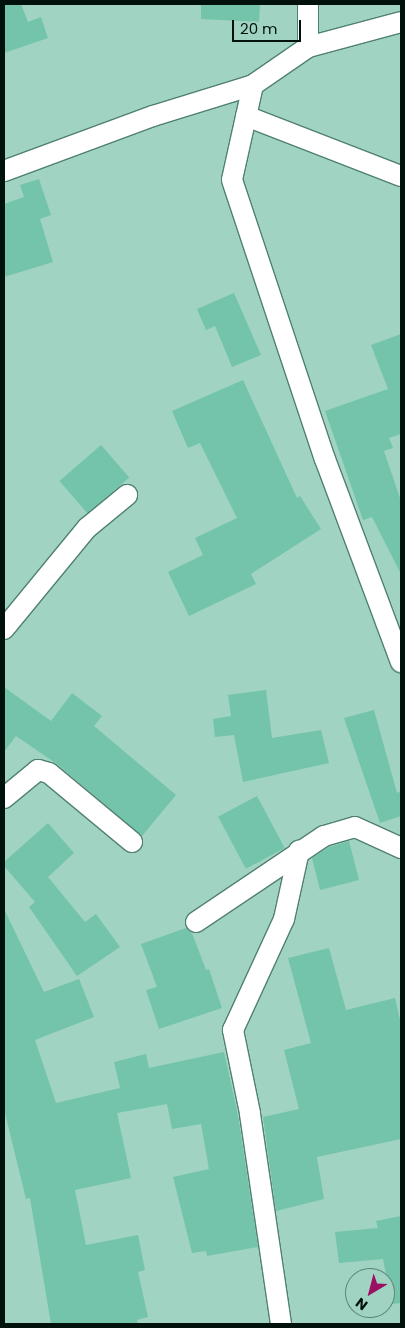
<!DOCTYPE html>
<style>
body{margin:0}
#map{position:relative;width:405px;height:1328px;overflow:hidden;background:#a0d3c1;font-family:Poppins,sans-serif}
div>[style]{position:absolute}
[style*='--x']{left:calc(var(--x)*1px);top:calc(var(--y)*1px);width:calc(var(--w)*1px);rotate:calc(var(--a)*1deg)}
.building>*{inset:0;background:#73c4aa;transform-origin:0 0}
.roads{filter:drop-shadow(1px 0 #508071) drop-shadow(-1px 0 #508071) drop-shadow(0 1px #508071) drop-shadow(0 -1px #508071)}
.minor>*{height:20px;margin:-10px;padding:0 10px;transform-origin:10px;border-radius:10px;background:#fff}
span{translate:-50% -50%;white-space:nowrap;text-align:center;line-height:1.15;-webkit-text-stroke:4.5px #a0d3c1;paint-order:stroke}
.frame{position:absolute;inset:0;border:5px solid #01110b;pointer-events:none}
.north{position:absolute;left:345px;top:1268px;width:50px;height:50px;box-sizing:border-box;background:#a0d3c1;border:1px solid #608578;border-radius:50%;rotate:217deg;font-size:14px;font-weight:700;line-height:20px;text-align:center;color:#01110b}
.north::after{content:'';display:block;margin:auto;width:18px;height:22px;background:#9a1062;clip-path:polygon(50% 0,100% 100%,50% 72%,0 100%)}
.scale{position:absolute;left:232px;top:20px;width:69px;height:22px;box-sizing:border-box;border:2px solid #01110b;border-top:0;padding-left:6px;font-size:15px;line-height:18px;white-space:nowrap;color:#01110b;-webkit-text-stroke:4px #a0d3c1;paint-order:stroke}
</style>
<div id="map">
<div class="building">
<i style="clip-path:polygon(4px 4px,21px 4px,28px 22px,41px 17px,48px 38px,4px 53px)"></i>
<i style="clip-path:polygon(201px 4px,260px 4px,259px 22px,201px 19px)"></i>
<i style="clip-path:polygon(39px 179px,51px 215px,40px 219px,53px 262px,4px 277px,4px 204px,24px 197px,20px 185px)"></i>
<i style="clip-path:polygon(234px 293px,261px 355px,232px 367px,215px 326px,206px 330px,197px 309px)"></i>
<i style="clip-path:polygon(401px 334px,401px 434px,389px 438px,393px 448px,384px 451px,401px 501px,401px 574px,372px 517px,363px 520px,325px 411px,388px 389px,371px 345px)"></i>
<i style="clip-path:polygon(243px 380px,297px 498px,300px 496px,321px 529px,251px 574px,256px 584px,189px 616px,168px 572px,203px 555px,195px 538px,237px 518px,200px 443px,188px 448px,172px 411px)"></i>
<i style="left:101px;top:445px;width:43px;height:55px;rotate:49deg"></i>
<i style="clip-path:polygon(4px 687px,51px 721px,72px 693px,102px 716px,94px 726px,176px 795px,142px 836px,57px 764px,16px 736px,4px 752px)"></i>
<i style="clip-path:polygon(266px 690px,272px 738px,321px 730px,329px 763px,243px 782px,234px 735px,215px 737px,213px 719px,231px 716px,228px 695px)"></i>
<i style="clip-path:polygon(374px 710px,397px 793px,401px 791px,401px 816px,380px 823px,344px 718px)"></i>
<i style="left:257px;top:796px;width:59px;height:44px;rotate:62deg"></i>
<i style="clip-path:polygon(48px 823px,74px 853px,48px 877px,85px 922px,96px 914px,120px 947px,77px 976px,29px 907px,35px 902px,4px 866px,4px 862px)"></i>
<i style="clip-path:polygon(349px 841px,359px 880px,320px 890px,312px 858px,329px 847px)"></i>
<i style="clip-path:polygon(4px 909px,44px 992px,79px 979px,94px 1017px,35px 1040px,56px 1103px,120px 1088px,114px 1062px,146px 1054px,149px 1068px,224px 1052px,238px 1115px,258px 1247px,207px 1256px,206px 1251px,192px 1253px,173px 1177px,209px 1169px,201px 1124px,172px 1129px,167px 1104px,117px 1113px,131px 1178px,75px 1190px,86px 1245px,138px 1235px,145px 1270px,138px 1272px,148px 1317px,137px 1320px,138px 1324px,51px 1324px,30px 1198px,26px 1199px,4px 1109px)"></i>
<i style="clip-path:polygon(186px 928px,192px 933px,206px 970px,209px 969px,222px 1008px,159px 1029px,146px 990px,157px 987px,141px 944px)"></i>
<i style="clip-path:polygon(329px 948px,346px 1010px,395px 998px,401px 1024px,401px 1139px,317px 1157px,324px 1199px,276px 1211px,263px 1117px,299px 1109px,284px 1050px,311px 1043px,288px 958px)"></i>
<i style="clip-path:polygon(401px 1216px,401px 1303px,392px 1304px,383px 1259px,339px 1263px,335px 1232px,378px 1228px,376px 1221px)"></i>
</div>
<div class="roads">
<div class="minor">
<i style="--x:308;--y:47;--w:43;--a:-90"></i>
<i style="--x:253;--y:85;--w:97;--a:102.5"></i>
<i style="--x:232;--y:180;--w:294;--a:71.6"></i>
<i style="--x:325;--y:459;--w:217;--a:69.5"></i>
<i style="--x:246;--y:116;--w:166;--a:21.2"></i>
<i style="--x:4;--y:171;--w:159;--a:-20.3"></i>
<i style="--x:153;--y:116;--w:105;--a:-17.2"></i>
<i style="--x:253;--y:85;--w:67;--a:-34.6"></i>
<i style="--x:308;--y:47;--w:96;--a:-15"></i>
<i style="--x:4;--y:629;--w:131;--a:-50.6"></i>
<i style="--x:87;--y:528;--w:52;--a:-39.5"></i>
<i style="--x:4;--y:798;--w:44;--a:-39.5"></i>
<i style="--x:38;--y:770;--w:11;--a:15"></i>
<i style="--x:49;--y:773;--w:108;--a:39.7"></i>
<i style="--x:196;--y:922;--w:154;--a:-33.9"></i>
<i style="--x:324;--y:836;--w:32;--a:-16"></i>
<i style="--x:355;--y:827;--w:51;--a:24.5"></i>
<i style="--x:281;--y:1324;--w:213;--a:-98.4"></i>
<i style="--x:250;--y:1113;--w:85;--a:-101.6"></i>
<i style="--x:233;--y:1030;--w:122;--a:-65.3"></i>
<i style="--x:284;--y:919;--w:70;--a:-77.6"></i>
</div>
</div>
<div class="frame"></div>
<div class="north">N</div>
<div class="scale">20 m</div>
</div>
